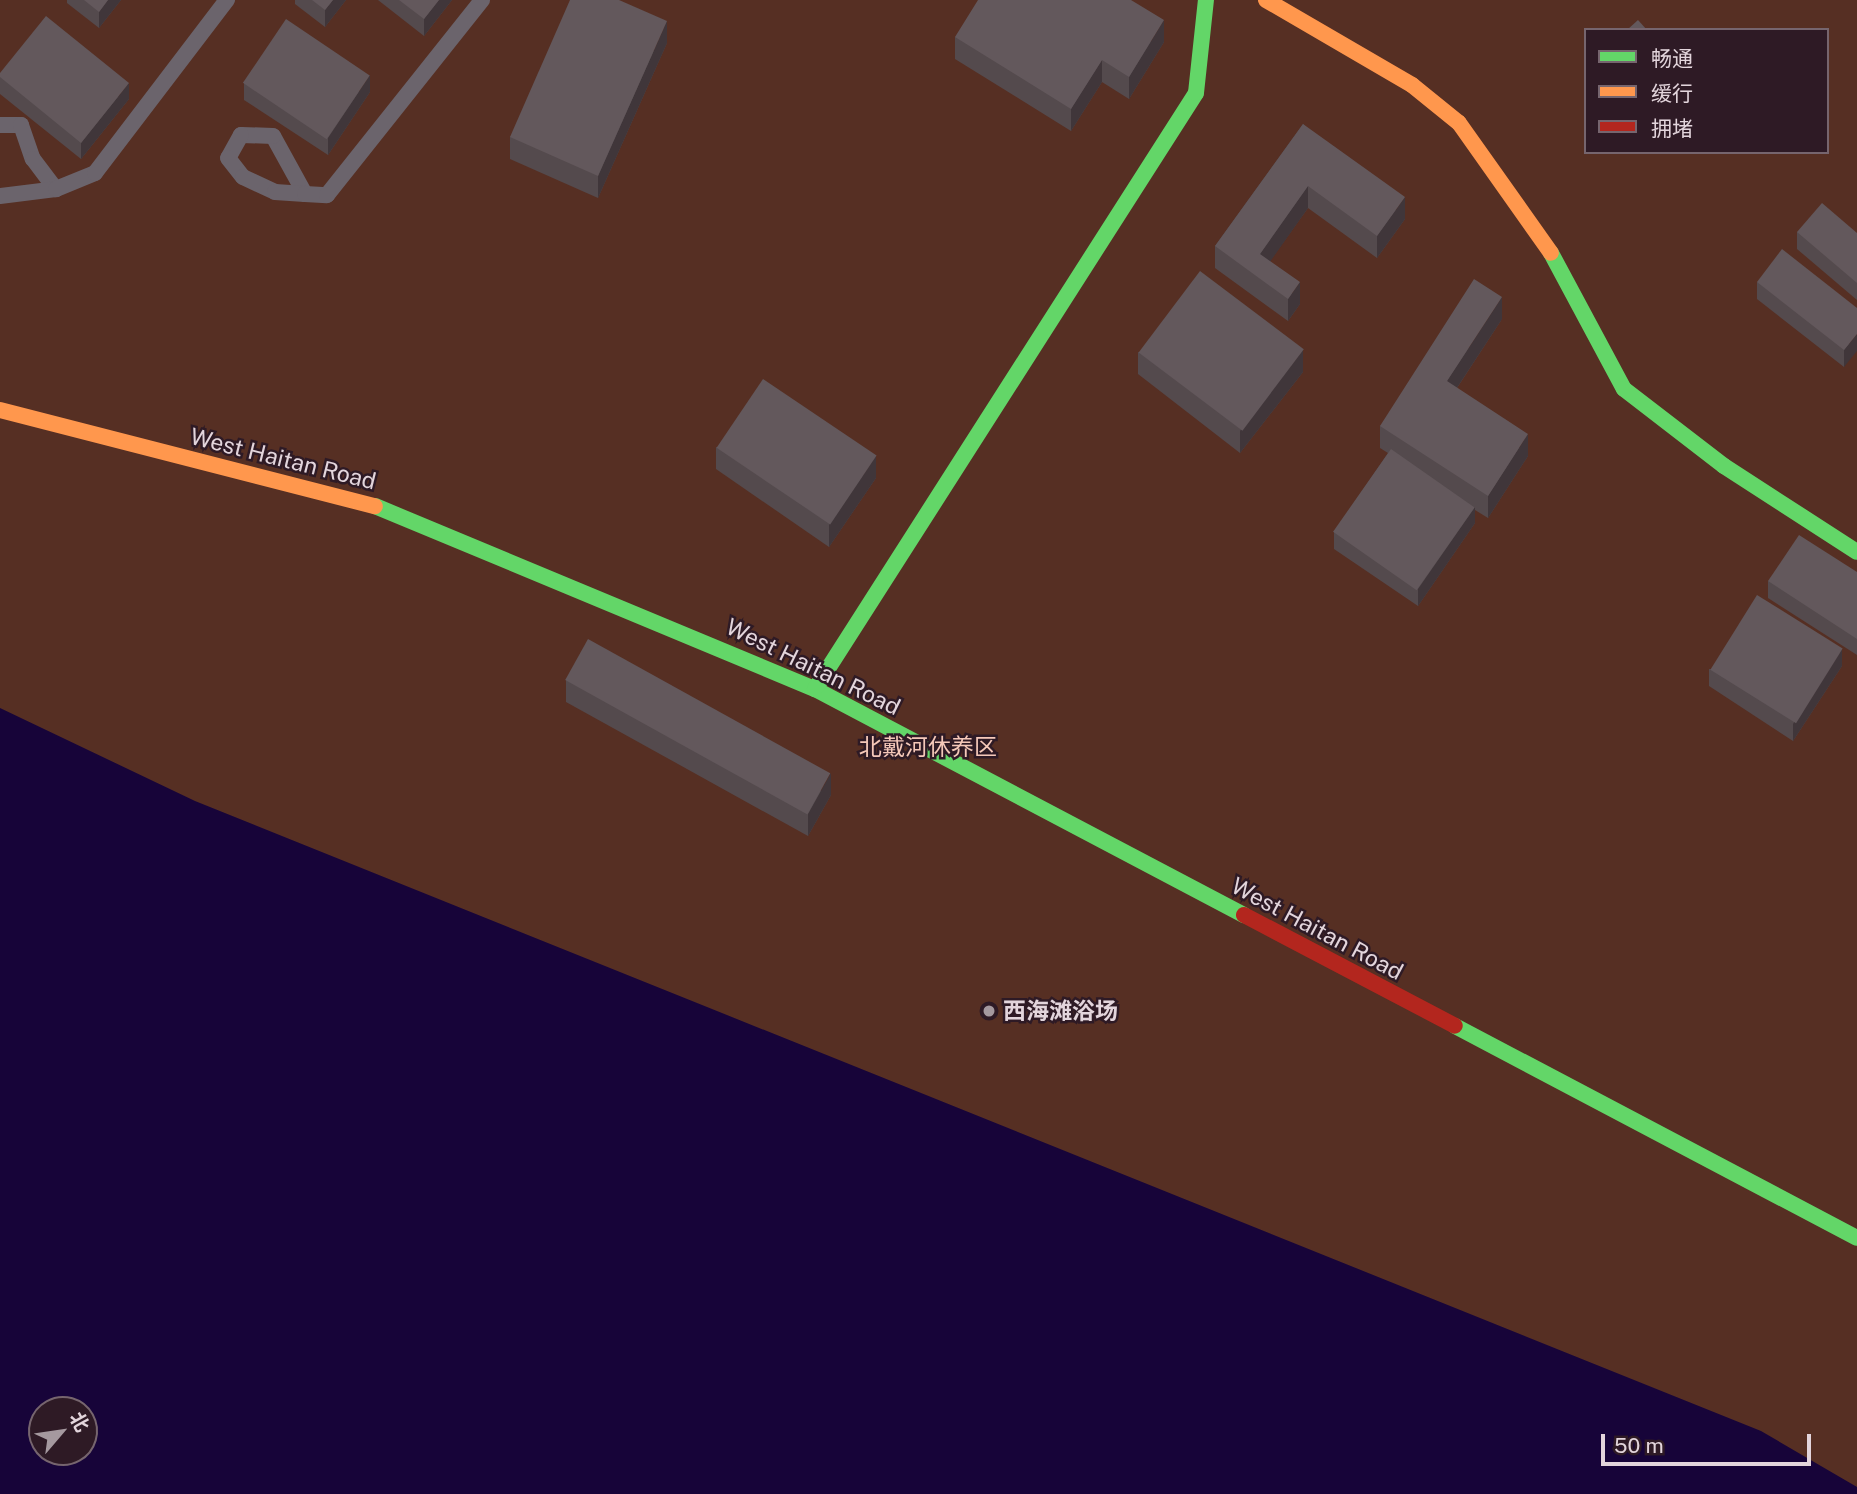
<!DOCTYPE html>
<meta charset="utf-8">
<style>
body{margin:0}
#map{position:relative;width:1857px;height:1494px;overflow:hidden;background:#33292e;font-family:"Public Sans","Noto Sans SC",sans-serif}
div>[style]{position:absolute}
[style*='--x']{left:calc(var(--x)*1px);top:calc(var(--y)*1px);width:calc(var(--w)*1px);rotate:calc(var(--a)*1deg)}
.green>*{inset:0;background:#562f23}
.water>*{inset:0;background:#170439}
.lane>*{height:16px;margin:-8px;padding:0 8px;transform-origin:8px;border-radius:8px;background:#6b646c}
.fast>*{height:16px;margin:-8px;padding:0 8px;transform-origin:8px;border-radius:8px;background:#63d668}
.slow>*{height:16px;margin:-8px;padding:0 8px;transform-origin:8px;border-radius:8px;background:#ff974d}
.jam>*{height:16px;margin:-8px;padding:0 8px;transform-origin:8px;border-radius:8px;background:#b3261e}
.wall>*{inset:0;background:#544a4d}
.shaded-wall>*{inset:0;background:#40363a}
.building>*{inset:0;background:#63585c;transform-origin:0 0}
.dots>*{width:19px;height:19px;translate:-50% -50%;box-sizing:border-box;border:4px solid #2e1a25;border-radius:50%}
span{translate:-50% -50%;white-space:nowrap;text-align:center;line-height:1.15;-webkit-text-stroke:5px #2e1a25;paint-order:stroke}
.street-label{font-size:23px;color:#e3d5dc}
.park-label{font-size:23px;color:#f5c8b9}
.poi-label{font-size:23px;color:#e3d5dc;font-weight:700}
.left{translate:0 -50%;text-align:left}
.legend{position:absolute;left:1584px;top:28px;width:245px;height:126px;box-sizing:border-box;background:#2e1a25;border:2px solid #76656e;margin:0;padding:9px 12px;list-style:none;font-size:21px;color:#e3d5dc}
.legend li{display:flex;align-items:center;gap:14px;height:35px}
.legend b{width:35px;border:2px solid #76656e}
.north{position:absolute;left:28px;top:1396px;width:70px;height:70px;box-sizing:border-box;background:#2e1a25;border:2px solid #76656e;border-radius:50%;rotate:61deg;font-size:19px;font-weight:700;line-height:28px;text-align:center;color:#e3d5dc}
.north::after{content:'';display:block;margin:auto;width:24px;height:32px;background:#a5999f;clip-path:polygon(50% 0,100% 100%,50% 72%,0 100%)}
.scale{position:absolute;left:1601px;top:1434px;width:210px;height:32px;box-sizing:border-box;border:4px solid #e3d5dc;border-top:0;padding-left:9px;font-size:21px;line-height:24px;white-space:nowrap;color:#e3d5dc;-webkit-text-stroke:5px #2e1a25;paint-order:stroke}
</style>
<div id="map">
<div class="green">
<i style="clip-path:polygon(evenodd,0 0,1857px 0,1857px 1494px,0 1494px,0 0,1586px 30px,1827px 30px,1827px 152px,1586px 152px,1586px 30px,0 0,42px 1410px,84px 1410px,84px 1452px,42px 1452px,42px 1410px)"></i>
</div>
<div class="water">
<i style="clip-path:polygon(evenodd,0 708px,195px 801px,1761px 1431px,1857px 1487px,1857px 1494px,0 1494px,0 708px,42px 1410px,84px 1410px,84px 1452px,42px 1452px,42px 1410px)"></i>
</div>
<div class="lane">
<i style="--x:0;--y:125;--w:21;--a:0"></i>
<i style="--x:21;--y:125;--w:36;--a:71"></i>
<i style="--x:33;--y:159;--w:38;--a:53"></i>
<i style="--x:305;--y:194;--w:66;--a:-118.9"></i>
<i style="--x:273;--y:136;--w:32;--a:-178"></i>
<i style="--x:241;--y:135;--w:26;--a:119"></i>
<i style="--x:228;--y:158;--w:24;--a:52"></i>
<i style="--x:243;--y:177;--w:35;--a:25"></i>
<i style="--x:275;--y:192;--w:30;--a:4"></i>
<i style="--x:305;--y:194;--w:22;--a:3"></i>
<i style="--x:327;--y:195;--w:249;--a:-51.5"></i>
<i style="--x:0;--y:196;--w:56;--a:-7.1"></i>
<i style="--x:56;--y:189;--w:42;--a:-22.3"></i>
<i style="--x:95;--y:173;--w:218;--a:-52.7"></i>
</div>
<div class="fast">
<i style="--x:1551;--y:253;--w:154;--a:61.8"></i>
<i style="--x:1624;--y:389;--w:126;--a:37.6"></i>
<i style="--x:1724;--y:466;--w:158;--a:32.9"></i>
<i style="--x:375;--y:506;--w:477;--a:22.6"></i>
<i style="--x:815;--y:689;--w:485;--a:27.8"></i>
<i style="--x:815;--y:689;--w:707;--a:-57.41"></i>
<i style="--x:1196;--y:93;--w:94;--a:-83.9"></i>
<i style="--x:1455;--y:1026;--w:454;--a:27.8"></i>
</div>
<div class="slow">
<i style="--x:1266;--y:0;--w:169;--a:30.2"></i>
<i style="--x:1412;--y:85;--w:60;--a:39"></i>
<i style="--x:1459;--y:123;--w:159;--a:54.7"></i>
<i style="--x:0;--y:410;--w:387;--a:14.4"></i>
</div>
<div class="jam">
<i style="--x:1244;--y:915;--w:238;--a:27.7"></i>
</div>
<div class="wall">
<i style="clip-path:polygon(67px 0,121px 0,99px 28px,67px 3px)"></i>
<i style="clip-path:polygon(295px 0,346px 0,325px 27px,295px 4px)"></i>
<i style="clip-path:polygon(378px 0,452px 0,424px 36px)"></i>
<i style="clip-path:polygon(955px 37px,1164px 42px,1129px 99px,1102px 82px,1071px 131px,955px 59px)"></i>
<i style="clip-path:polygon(667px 43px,598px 198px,510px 159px,510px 137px)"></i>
<i style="clip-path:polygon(0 73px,129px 99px,81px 159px,0 94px)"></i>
<i style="clip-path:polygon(244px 83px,370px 92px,328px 155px,244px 100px)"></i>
<i style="clip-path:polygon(1303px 124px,1405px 219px,1377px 258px,1308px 208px,1270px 261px,1300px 304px,1288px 321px,1215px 268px,1215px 246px)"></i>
<i style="clip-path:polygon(1797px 232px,1857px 233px,1857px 300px,1797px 249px)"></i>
<i style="clip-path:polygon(1757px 282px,1857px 308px,1844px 367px,1757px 299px)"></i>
<i style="clip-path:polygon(1502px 319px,1457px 388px,1528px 456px,1488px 518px,1475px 510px,1475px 523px,1418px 606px,1334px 549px,1334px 532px,1388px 453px,1380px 448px,1380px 426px)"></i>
<i style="clip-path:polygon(1138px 352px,1303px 372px,1240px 453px,1138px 374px)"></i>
<i style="clip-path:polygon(716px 447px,876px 478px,829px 547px,716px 469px)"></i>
<i style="clip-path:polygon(1857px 572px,1857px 655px,1768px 598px,1768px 581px)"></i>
<i style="clip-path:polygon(1842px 666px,1793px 741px,1709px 686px,1709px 669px)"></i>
<i style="clip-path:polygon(566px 680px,831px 795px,808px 836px,566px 702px)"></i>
</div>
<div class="shaded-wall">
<i style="clip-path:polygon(108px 0,121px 0,99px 28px,99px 12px)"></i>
<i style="clip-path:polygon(333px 0,346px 0,325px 27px,325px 10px)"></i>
<i style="clip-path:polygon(439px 0,452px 0,424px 36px,424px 19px)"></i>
<i style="clip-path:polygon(1164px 20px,1164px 42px,1129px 99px,1129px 77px)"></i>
<i style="clip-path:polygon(667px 21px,667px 43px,598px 198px,598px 176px)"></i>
<i style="clip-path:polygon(1102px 60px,1102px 82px,1071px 131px,1071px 109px)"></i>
<i style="clip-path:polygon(370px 75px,370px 92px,328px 155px,328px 138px)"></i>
<i style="clip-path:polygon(129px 83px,129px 99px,81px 159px,81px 143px)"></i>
<i style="clip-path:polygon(1308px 186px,1308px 208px,1260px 276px,1260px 254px)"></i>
<i style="clip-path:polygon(1405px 197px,1405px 219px,1377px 258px,1377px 236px)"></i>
<i style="clip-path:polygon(1300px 282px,1300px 304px,1288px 321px,1288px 299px)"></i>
<i style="clip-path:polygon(1502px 297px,1502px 319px,1447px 403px,1447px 381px)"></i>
<i style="clip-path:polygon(1857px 334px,1857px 351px,1844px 367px,1844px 350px)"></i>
<i style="clip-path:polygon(1303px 350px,1303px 372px,1240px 453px,1240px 431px)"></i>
<i style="clip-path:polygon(1528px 434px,1528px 456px,1488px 518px,1488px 496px)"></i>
<i style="clip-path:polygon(876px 456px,876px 478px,829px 547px,829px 525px)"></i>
<i style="clip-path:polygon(1475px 507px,1475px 523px,1418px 606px,1418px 589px)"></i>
<i style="clip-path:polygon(1842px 649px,1842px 666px,1793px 741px,1793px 724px)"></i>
<i style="clip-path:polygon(831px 773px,831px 795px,808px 836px,808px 814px)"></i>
</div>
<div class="building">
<i style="clip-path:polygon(84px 0,108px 0,99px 12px)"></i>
<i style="clip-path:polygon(312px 0,333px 0,325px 10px)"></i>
<i style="clip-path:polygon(399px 0,439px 0,424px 19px)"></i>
<i style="clip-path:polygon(570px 0,619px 0,667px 21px,598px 176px,510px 137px)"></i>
<i style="clip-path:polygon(978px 0,1131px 0,1164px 20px,1129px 77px,1102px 60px,1071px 109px,955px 37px)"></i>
<i style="clip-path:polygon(46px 16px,129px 83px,81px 143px,0 77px,0 73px)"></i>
<i style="left:286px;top:19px;width:101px;height:77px;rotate:34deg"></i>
<i style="clip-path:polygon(1638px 20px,1647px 30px,1627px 30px)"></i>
<i style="clip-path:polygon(1303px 124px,1405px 197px,1377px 236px,1308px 186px,1260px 254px,1300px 282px,1288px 299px,1215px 246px)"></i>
<i style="clip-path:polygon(1822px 203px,1857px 233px,1857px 283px,1797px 232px)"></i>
<i style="clip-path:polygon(1782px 249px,1857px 308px,1857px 334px,1844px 350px,1757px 282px)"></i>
<i style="left:1200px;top:271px;width:130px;height:102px;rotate:37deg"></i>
<i style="clip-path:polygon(1474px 279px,1502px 297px,1447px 381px,1528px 434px,1488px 496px,1380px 426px)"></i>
<i style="left:763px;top:379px;width:137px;height:83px;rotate:34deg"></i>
<i style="left:1391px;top:449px;width:102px;height:101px;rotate:35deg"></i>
<i style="clip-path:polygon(1799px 535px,1857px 572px,1857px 639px,1768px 581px)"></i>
<i style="left:1757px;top:595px;width:101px;height:88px;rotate:32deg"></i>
<i style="left:588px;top:639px;width:277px;height:47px;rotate:29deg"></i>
</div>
<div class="dots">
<i style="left:989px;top:1011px;background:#a5999f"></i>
</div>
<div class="street-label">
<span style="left:283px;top:459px;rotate:14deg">West Haitan Road</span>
<span style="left:813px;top:667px;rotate:26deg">West Haitan Road</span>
<span style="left:1317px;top:929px;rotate:28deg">West Haitan Road</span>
</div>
<div class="park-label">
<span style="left:928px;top:747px">北戴河休养区</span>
</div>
<div class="poi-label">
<span class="left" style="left:1003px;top:1011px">西海滩浴场</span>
</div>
<ul class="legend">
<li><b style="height:9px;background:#63d668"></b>畅通</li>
<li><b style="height:9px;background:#ff974d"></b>缓行</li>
<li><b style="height:9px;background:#b3261e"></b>拥堵</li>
</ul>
<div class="north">北</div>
<div class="scale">50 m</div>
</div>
